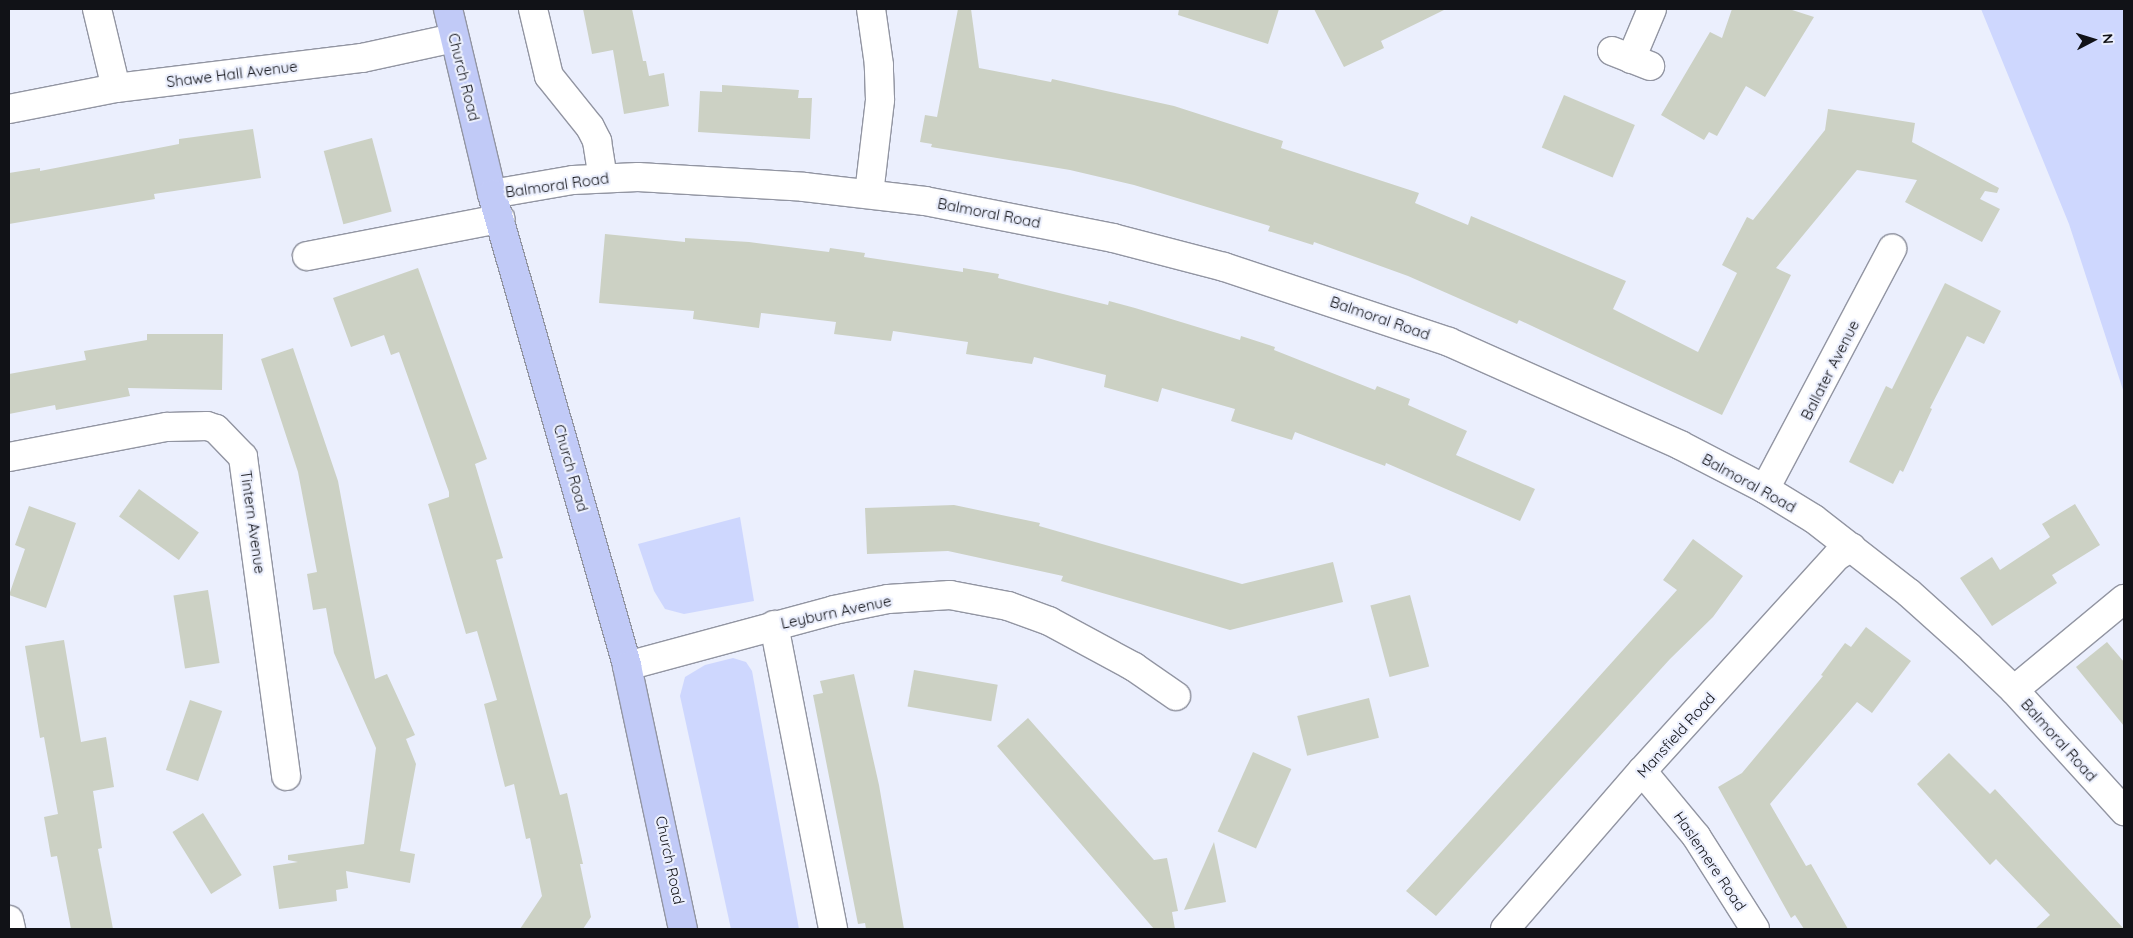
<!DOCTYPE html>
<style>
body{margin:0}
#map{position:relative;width:2133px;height:938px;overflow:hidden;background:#ebeffd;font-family:Quicksand,sans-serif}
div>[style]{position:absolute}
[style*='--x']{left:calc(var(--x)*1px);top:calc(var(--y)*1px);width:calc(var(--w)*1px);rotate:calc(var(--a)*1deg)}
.green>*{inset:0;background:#ced7fe}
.building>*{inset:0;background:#ccd1c4;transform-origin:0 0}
.roads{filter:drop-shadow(1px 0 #9295a2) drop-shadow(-1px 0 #9295a2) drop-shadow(0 1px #9295a2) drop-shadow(0 -1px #9295a2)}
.minor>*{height:28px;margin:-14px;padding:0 14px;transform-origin:14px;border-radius:14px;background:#fff}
.major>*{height:28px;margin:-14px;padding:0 14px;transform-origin:14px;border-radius:14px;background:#c1caf7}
span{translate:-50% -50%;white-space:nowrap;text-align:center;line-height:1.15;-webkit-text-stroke:4.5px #ebeffd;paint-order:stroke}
.street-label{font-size:15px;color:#111217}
.frame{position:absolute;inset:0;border:10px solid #111217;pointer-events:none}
.north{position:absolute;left:2068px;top:15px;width:50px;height:50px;-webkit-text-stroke:4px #ebeffd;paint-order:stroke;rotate:85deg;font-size:14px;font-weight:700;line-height:20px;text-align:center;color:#111217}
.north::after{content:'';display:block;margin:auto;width:18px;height:22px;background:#111217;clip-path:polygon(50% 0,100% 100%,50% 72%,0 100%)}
</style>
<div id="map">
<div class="green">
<i style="clip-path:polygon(1981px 9px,2124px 9px,2124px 393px,2069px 224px)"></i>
<i style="clip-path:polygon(740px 517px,754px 601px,684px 614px,665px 609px,654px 591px,638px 544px)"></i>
<i style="clip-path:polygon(733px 658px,746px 662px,752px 671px,799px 929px,731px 929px,680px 696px,685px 677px,705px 665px)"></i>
</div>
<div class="building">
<i style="clip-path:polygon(583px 9px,632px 9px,643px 61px,646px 61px,649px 76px,664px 73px,669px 106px,624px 114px,613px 50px,592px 54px)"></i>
<i style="clip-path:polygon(958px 9px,971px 9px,979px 68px,1051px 82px,1052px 79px,1174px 106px,1283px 141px,1281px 148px,1419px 193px,1415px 203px,1468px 225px,1471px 216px,1626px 281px,1613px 309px,1698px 352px,1737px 273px,1722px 265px,1747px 217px,1753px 220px,1825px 130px,1828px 109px,1915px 123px,1912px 142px,1999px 188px,1997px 193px,1985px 191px,1980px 199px,2000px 209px,1982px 242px,1905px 202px,1917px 180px,1857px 170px,1776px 268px,1791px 275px,1722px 415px,1519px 320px,1517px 324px,1408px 276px,1314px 242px,1313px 245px,1268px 231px,1270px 226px,1134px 185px,1070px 170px,931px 147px,932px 144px,920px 142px,925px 115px,937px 117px)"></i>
<i style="clip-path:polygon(1179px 9px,1279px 9px,1268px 44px,1178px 15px)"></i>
<i style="clip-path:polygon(1314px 9px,1446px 9px,1381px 41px,1384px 48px,1344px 67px)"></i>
<i style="clip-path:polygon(1732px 9px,1789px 9px,1814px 17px,1765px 97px,1746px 86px,1717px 136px,1709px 132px,1704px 140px,1661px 115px,1710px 32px,1722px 38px)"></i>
<i style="clip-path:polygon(722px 85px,799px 90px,798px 98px,812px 98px,810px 139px,698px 132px,700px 91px,722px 92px)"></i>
<i style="left:1564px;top:95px;width:77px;height:57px;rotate:23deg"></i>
<i style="clip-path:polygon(253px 129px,261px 178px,154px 194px,155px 199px,9px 224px,9px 173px,40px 168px,40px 171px,179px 144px,179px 139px)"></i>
<i style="left:372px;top:138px;width:76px;height:50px;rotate:75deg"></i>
<i style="clip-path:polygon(605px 234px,685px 242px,685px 238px,749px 242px,829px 252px,830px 248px,865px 253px,864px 257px,963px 272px,963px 268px,999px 274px,998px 278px,1108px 305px,1109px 301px,1135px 308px,1240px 340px,1241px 336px,1275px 347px,1274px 350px,1375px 390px,1377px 386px,1410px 399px,1408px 405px,1467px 431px,1456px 455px,1535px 489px,1520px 521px,1386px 463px,1385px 466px,1295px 432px,1292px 440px,1231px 421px,1235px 409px,1162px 388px,1158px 402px,1104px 387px,1106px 375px,1034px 357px,1032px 364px,966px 354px,968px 342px,893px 331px,891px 341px,834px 334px,836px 322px,761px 313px,759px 328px,693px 319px,694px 311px,599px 303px)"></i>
<i style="clip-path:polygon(418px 268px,487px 459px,475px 464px,503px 558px,496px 560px,560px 795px,567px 793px,583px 864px,580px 864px,591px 917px,583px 929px,520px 929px,542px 896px,530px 838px,526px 839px,514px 784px,505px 787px,484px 704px,497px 700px,477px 631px,466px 634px,428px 504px,449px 497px,449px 492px,399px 352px,391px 355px,384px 335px,351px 347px,333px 298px)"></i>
<i style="clip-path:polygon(1945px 283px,2001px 311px,1984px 344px,1967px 336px,1930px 408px,1932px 409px,1903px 472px,1900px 470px,1893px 484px,1849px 462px,1886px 386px,1892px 389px)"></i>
<i style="clip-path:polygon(147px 334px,223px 334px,222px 390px,128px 388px,130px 396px,56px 410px,55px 405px,9px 414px,9px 374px,86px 360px,84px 351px,147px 340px)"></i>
<i style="clip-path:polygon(293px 348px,338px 481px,375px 679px,387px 674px,415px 735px,406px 739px,416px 764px,400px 851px,415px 854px,410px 883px,346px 871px,348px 888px,336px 890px,337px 901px,279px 909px,273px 866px,298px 862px,288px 860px,288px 855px,364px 844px,376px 748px,334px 653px,326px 608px,313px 610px,307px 574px,317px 572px,298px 472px,261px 359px)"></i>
<i style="left:139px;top:489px;width:74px;height:34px;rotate:36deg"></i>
<i style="clip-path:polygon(2075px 504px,2100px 545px,2052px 575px,2057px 583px,1992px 626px,1960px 578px,1992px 557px,2000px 570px,2050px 537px,2042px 524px)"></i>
<i style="clip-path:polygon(954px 505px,1040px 523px,1039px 526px,1242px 584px,1333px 562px,1343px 602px,1230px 630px,1061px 581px,1063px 576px,948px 551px,867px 554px,865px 508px)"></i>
<i style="clip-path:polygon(29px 506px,76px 523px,46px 608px,9px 595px,25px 549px,15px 545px)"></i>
<i style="clip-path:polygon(1693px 539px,1743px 576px,1713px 617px,1670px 659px,1436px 916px,1406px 891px,1677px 590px,1663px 580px)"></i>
<i style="left:208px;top:590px;width:74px;height:35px;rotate:81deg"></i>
<i style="left:1410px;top:595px;width:74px;height:41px;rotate:75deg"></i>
<i style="clip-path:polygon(1866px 627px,1911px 661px,1872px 713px,1857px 702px,1770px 804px,1806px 866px,1811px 864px,1848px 929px,1804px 929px,1795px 915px,1791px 918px,1718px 787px,1742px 773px,1823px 676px,1821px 675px,1845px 643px,1851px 647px)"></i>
<i style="clip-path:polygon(64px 640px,81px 742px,106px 737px,114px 787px,93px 791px,102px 848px,98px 849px,113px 929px,71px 929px,57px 856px,51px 857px,44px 817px,58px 814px,44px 737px,40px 738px,25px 646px)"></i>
<i style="clip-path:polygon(2107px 642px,2124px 662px,2124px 726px,2076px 667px)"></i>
<i style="left:914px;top:670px;width:85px;height:37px;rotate:10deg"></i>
<i style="clip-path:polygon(854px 674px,879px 785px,904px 929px,866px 929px,865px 923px,858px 924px,813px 695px,823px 693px,820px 681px)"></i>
<i style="left:1369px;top:698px;width:41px;height:74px;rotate:76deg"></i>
<i style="left:190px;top:700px;width:34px;height:74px;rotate:19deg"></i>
<i style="clip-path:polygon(1028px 718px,1154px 860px,1167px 858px,1178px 911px,1172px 912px,1175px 929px,1154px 929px,997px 746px)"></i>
<i style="left:1253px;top:752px;width:42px;height:87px;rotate:24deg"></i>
<i style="clip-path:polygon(1949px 753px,1990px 794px,1995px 789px,2124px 929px,2035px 929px,2050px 915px,1996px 859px,1990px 865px,1917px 784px)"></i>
<i style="left:203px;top:813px;width:73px;height:36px;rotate:58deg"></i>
<i style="clip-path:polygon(1214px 842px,1226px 902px,1184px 910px)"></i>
</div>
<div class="roads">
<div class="minor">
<i style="--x:97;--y:9;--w:81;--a:76.5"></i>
<i style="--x:533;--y:9;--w:69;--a:76.6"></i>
<i style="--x:549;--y:76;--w:65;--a:51.2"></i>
<i style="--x:590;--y:127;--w:16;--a:63"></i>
<i style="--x:597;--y:141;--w:36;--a:81"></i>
<i style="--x:1612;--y:51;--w:41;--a:21.5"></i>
<i style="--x:1631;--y:59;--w:54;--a:-67.2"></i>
<i style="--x:9;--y:109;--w:109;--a:-11.1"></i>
<i style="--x:116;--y:88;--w:248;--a:-7"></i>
<i style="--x:362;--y:58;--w:94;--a:-12.3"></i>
<i style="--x:492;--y:194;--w:82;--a:-9.8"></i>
<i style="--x:573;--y:180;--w:65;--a:-2.6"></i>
<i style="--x:638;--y:177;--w:166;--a:3.4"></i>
<i style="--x:804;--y:187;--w:122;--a:6.6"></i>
<i style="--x:925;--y:201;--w:192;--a:11.1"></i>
<i style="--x:1113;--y:238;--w:115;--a:14.6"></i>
<i style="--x:1224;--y:267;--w:237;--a:18.4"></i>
<i style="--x:1449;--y:342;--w:253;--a:24"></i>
<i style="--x:1680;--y:445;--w:96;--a:27.4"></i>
<i style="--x:1765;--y:489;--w:57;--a:31.5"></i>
<i style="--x:1814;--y:519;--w:120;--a:37.9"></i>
<i style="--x:1909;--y:593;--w:81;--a:42"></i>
<i style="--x:1969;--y:647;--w:62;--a:43.7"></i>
<i style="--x:2014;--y:690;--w:164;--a:47.7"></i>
<i style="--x:869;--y:194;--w:95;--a:-83.3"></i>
<i style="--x:880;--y:100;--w:35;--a:-92"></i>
<i style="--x:879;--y:65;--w:57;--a:-98.1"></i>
<i style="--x:307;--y:256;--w:197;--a:-10.9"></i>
<i style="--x:9;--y:457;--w:161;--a:-10.8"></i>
<i style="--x:167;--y:427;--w:40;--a:-1.4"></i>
<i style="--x:207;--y:426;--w:9;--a:18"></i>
<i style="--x:216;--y:429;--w:39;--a:46"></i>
<i style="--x:243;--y:457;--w:322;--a:82.3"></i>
<i style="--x:1765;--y:489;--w:272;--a:-62.1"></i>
<i style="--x:774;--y:625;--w:310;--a:79"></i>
<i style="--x:627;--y:666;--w:214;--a:-15.1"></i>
<i style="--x:834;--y:610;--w:55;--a:-11.5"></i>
<i style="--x:888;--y:599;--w:62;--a:-3.7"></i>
<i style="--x:950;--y:595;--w:59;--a:10.7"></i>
<i style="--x:1008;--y:606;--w:44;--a:20.1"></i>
<i style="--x:1049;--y:621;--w:97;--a:28.4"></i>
<i style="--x:1134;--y:667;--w:51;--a:34.6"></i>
<i style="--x:2014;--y:690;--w:143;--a:-39.6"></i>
<i style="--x:1642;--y:771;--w:85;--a:50.3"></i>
<i style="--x:1696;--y:836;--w:110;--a:57.6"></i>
<i style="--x:9;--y:920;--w:9;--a:77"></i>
<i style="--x:1505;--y:929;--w:209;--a:-49.1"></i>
<i style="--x:1642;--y:771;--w:290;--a:-47.8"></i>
<i style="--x:1837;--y:556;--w:17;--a:-31"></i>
</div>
<div class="major">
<i style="--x:448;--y:9;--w:190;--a:76.6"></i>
<i style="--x:492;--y:194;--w:491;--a:74"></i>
<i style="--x:627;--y:666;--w:269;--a:78"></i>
</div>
</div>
<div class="street-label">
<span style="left:232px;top:74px;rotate:-7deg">Shawe Hall Avenue</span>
<span style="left:464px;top:77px;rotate:76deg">Church Road</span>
<span style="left:557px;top:185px;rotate:-8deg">Balmoral Road</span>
<span style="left:989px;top:213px;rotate:11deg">Balmoral Road</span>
<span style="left:1380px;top:318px;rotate:19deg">Balmoral Road</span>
<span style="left:1830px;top:370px;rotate:-63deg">Ballater Avenue</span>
<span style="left:571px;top:468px;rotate:74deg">Church Road</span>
<span style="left:1749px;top:483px;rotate:29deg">Balmoral Road</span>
<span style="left:253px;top:522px;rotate:82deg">Tintern Avenue</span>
<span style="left:836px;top:612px;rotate:-12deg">Leyburn Avenue</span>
<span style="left:1676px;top:735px;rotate:-48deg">Mansfield Road</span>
<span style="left:2059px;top:740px;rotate:48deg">Balmoral Road</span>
<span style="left:670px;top:860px;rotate:78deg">Church Road</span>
<span style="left:1710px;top:861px;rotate:56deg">Haslemere Road</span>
</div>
<div class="frame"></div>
<div class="north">N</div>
</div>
